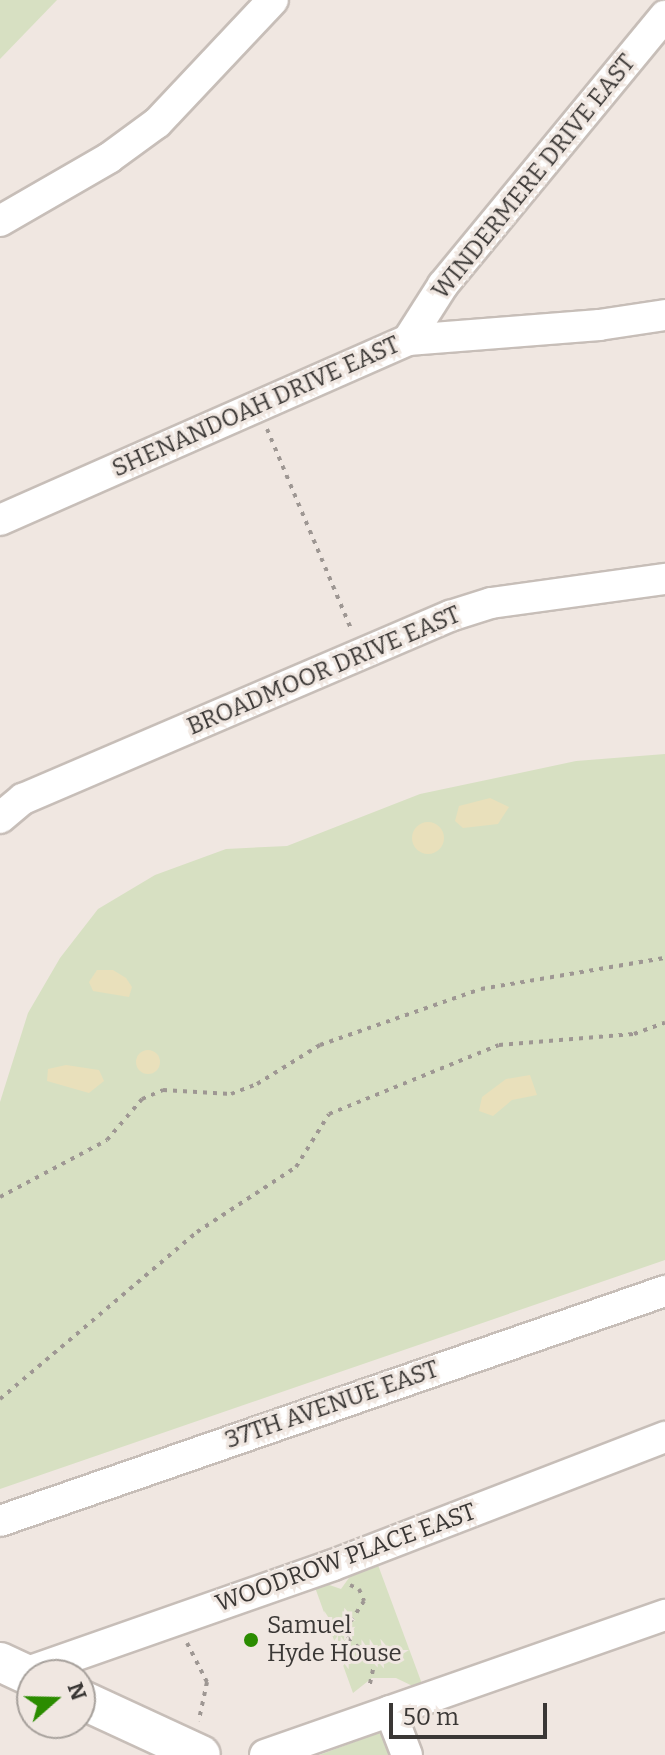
<!DOCTYPE html>
<style>
body{margin:0}
#map{position:relative;width:665px;height:1755px;overflow:hidden;background:#f0e7e1;font-family:Bitter,serif}
div>[style]{position:absolute}
[style*='--x']{left:calc(var(--x)*1px);top:calc(var(--y)*1px);width:calc(var(--w)*1px);rotate:calc(var(--a)*1deg)}
.green>*{inset:0;background:#d7e0c2}
.sand>*{inset:0;background:#e9e0bb}
.round{border-radius:50%}
.path>*{height:4px;margin-top:-2px;transform-origin:0;background:repeating-linear-gradient(90deg,#9e9793 0 4px,transparent 0 10px)}
.roads{filter:drop-shadow(2px 0 #c7beb8) drop-shadow(-2px 0 #c7beb8) drop-shadow(0 2px #c7beb8) drop-shadow(0 -2px #c7beb8)}
.minor>*{height:30px;margin:-15px;padding:0 15px;transform-origin:15px;border-radius:15px;background:#fff}
.major>*{height:38px;margin:-19px;padding:0 19px;transform-origin:19px;border-radius:19px;background:#fff}
.dots>*{width:22px;height:22px;translate:-50% -50%;box-sizing:border-box;border:4px solid #f0e7e1;border-radius:50%}
span{translate:-50% -50%;white-space:nowrap;text-align:center;line-height:1.15;-webkit-text-stroke:6px #f0e7e1;paint-order:stroke}
.street-label{font-size:24px;color:#3a3735}
.poi-label{font-size:24px;color:#3a3735}
.left{translate:0 -50%;text-align:left}
.north{position:absolute;left:16px;top:1659px;width:80px;height:80px;box-sizing:border-box;background:#f0e7e1;border:2px solid #a7a19c;border-radius:50%;rotate:70deg;font-size:22px;font-weight:700;line-height:32px;text-align:center;color:#3a3735}
.north::after{content:'';display:block;margin:auto;width:28px;height:36px;background:#2b8c00;clip-path:polygon(50% 0,100% 100%,50% 72%,0 100%)}
.scale{position:absolute;left:389px;top:1703px;width:158px;height:36px;box-sizing:border-box;border:4px solid #3a3735;border-top:0;padding-left:10px;font-size:24px;line-height:28px;white-space:nowrap;color:#3a3735;-webkit-text-stroke:6px #f0e7e1;paint-order:stroke}
</style>
<div id="map">
<div class="green">
<i style="clip-path:polygon(0 0,57px 0,0 59px)"></i>
<i style="clip-path:polygon(665px 754px,665px 1260px,0 1489px,0 1102px,28px 1013px,60px 958px,98px 909px,155px 875px,226px 849px,287px 846px,420px 794px,576px 761px)"></i>
<i style="clip-path:polygon(378px 1565px,425px 1692px,396px 1678px,372px 1678px,353px 1693px,312px 1579px,341px 1589px,351px 1575px)"></i>
<i style="clip-path:polygon(387px 1730px,396px 1755px,319px 1755px)"></i>
</div>
<div class="sand">
<i style="clip-path:polygon(490px 798px,509px 807px,498px 824px,463px 828px,455px 821px,459px 806px)"></i>
<i class="round" style="left:412px;top:822px;width:32px;height:32px"></i>
<i style="clip-path:polygon(97px 970px,113px 970px,126px 978px,132px 987px,129px 997px,93px 991px,89px 982px)"></i>
<i class="round" style="left:136px;top:1050px;width:24px;height:24px"></i>
<i style="clip-path:polygon(66px 1065px,99px 1070px,104px 1081px,89px 1093px,47px 1081px,48px 1069px)"></i>
<i style="clip-path:polygon(530px 1075px,537px 1095px,512px 1100px,493px 1116px,479px 1111px,482px 1097px,506px 1079px)"></i>
</div>
<div class="path">
<i style="--x:267;--y:429;--w:219;--a:67.2"></i>
<i style="--x:0;--y:1197;--w:121;--a:-28"></i>
<i style="--x:107;--y:1140;--w:54;--a:-49.5"></i>
<i style="--x:142;--y:1099;--w:23;--a:-23"></i>
<i style="--x:163;--y:1090;--w:68;--a:3.4"></i>
<i style="--x:231;--y:1094;--w:28;--a:-21"></i>
<i style="--x:257;--y:1084;--w:74;--a:-31.8"></i>
<i style="--x:320;--y:1045;--w:170;--a:-19.2"></i>
<i style="--x:481;--y:989;--w:187;--a:-9.6"></i>
<i style="--x:0;--y:1399;--w:258;--a:-40.3"></i>
<i style="--x:197;--y:1232;--w:118;--a:-33.3"></i>
<i style="--x:296;--y:1167;--w:62;--a:-58.1"></i>
<i style="--x:329;--y:1114;--w:183;--a:-22.1"></i>
<i style="--x:499;--y:1045;--w:135;--a:-4.7"></i>
<i style="--x:634;--y:1034;--w:33;--a:-20"></i>
<i style="--x:350;--y:1585;--w:10;--a:24"></i>
<i style="--x:359;--y:1589;--w:13;--a:67"></i>
<i style="--x:364;--y:1601;--w:27;--a:123"></i>
<i style="--x:349;--y:1624;--w:15;--a:94"></i>
<i style="--x:348;--y:1639;--w:34;--a:38"></i>
<i style="--x:375;--y:1660;--w:29;--a:102"></i>
<i style="--x:187;--y:1643;--w:44;--a:62.9"></i>
<i style="--x:207;--y:1682;--w:40;--a:102"></i>
</div>
<div class="roads">
<div class="minor">
<i style="--x:0;--y:221;--w:126;--a:-30"></i>
<i style="--x:109;--y:158;--w:59;--a:-36.1"></i>
<i style="--x:157;--y:123;--w:169;--a:-46.7"></i>
<i style="--x:408;--y:340;--w:65;--a:-57.5"></i>
<i style="--x:443;--y:285;--w:349;--a:-50.5"></i>
<i style="--x:0;--y:520;--w:446;--a:-23.8"></i>
<i style="--x:408;--y:340;--w:192;--a:-4.5"></i>
<i style="--x:599;--y:325;--w:67;--a:-8.6"></i>
<i style="--x:0;--y:818;--w:30;--a:-40"></i>
<i style="--x:23;--y:799;--w:465;--a:-23.2"></i>
<i style="--x:450;--y:616;--w:43;--a:-17.6"></i>
<i style="--x:491;--y:603;--w:176;--a:-7.9"></i>
<i style="--x:0;--y:1521;--w:704;--a:-19.08"></i>
<i style="--x:25;--y:1673;--w:326;--a:-19.3"></i>
<i style="--x:333;--y:1565;--w:356;--a:-21.1"></i>
<i style="--x:390;--y:1711;--w:47;--a:68.9"></i>
<i style="--x:265;--y:1755;--w:424;--a:-19.3"></i>
</div>
<div class="major">
<i style="--x:0;--y:1662;--w:35;--a:25"></i>
<i style="--x:80;--y:1699;--w:133;--a:24.8"></i>
</div>
</div>
<div class="dots">
<i style="left:251px;top:1640px;background:#2b8c00"></i>
</div>
<div class="street-label">
<span style="left:534px;top:177px;rotate:-51deg">WINDERMERE DRIVE EAST</span>
<span style="left:256px;top:407px;rotate:-24deg">SHENANDOAH DRIVE EAST</span>
<span style="left:324px;top:671px;rotate:-23deg">BROADMOOR DRIVE EAST</span>
<span style="left:332px;top:1405px;rotate:-19deg">37TH AVENUE EAST</span>
<span style="left:346px;top:1558px;rotate:-20deg">WOODROW PLACE EAST</span>
</div>
<div class="poi-label">
<span class="left" style="left:267px;top:1640px">Samuel<br>Hyde House</span>
</div>
<div class="north">N</div>
<div class="scale">50 m</div>
</div>
